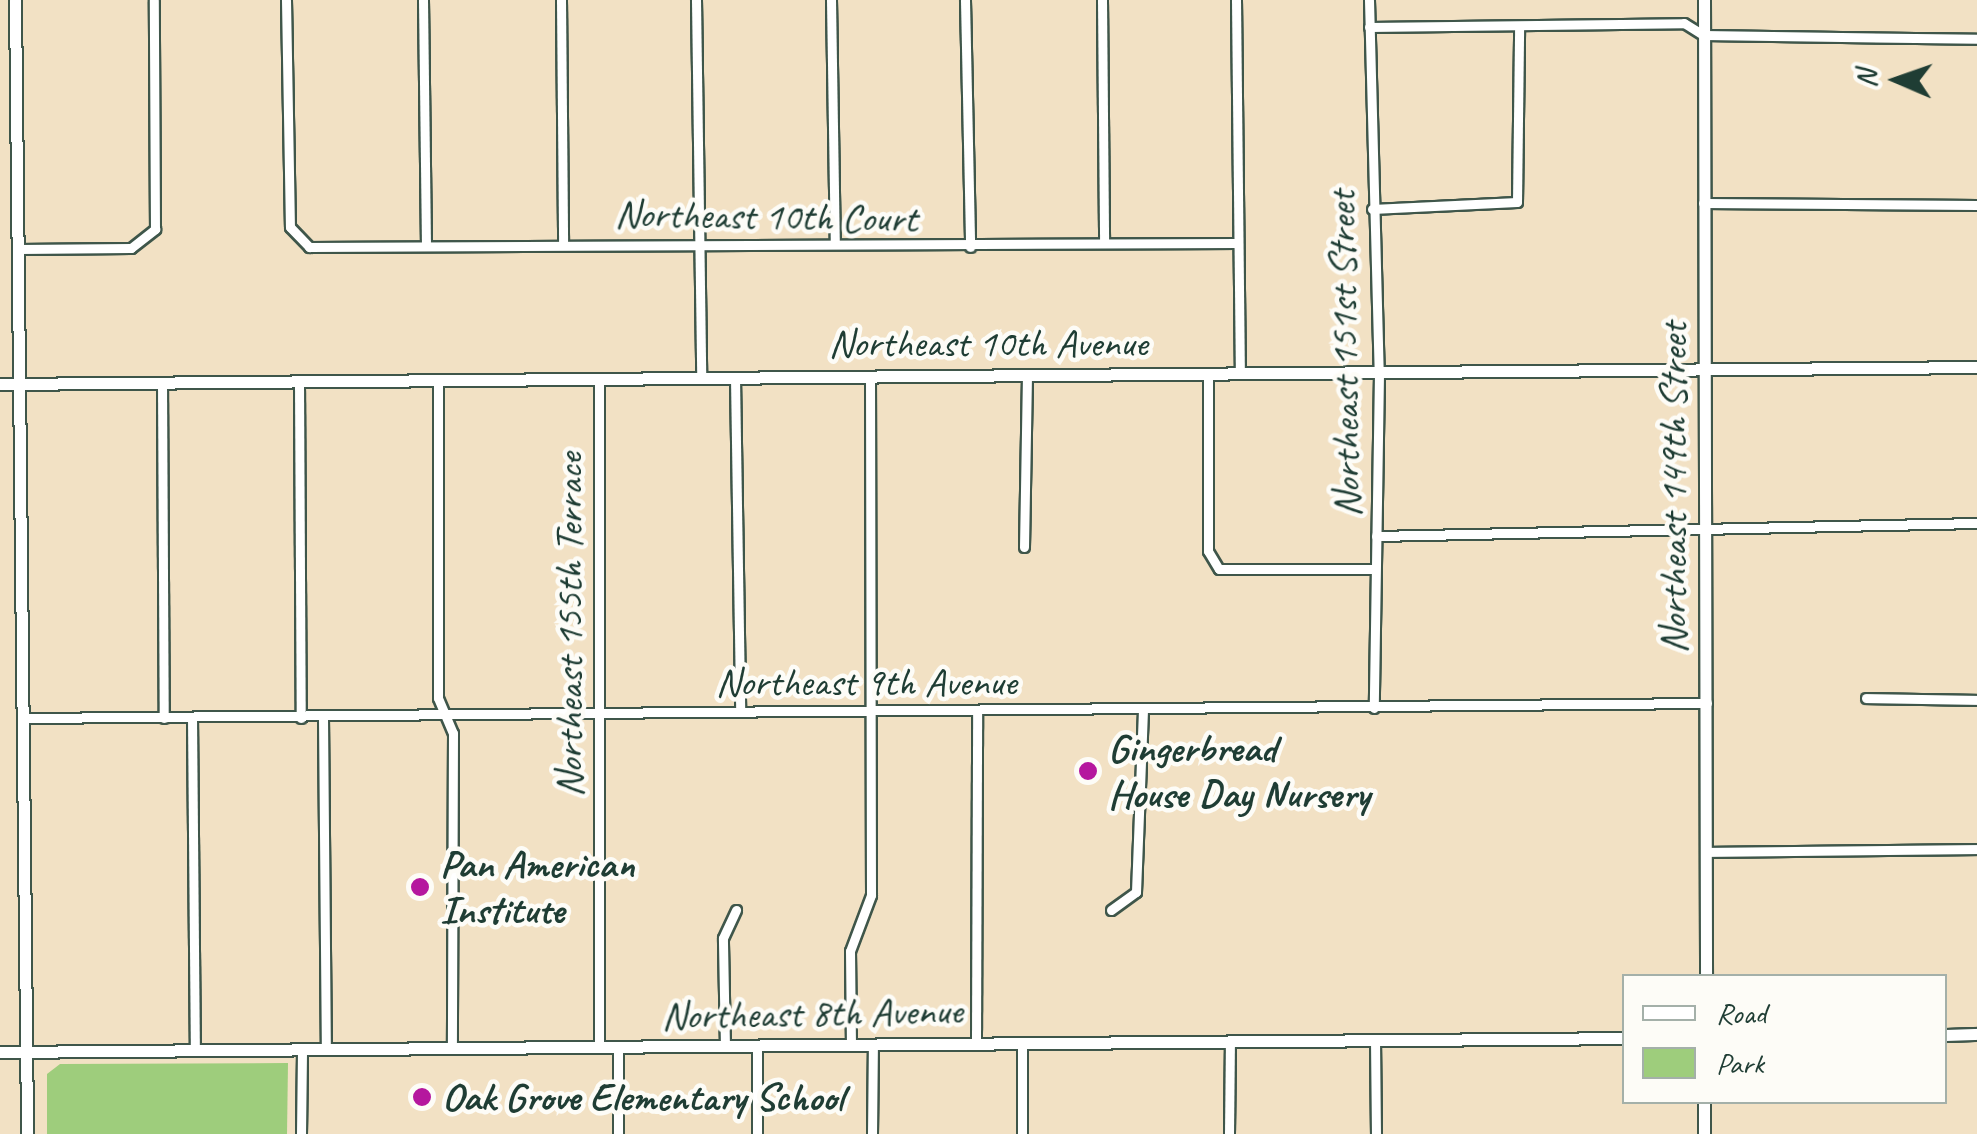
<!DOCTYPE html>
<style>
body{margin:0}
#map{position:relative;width:1977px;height:1134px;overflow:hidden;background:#f2e1c4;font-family:Caveat,sans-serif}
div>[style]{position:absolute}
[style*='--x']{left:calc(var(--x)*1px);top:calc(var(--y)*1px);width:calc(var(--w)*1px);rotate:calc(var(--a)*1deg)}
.green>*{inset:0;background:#9ecd7c}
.roads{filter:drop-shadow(2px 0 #3f564a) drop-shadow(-2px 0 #3f564a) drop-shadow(0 2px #3f564a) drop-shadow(0 -2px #3f564a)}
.minor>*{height:9px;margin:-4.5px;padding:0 4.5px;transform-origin:4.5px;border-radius:4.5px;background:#fff}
.tertiary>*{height:11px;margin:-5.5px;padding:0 5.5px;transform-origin:5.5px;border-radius:5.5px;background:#fff}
.dots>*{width:28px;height:28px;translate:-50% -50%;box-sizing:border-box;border:5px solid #fdfcf7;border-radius:50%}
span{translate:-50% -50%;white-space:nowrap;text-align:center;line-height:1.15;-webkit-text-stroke:9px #fdfcf7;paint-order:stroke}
.street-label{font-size:40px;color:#1f3d34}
.poi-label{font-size:40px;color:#1f3d34;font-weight:700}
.left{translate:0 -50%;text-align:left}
.legend{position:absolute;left:1622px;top:974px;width:325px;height:130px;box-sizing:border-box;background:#fdfcf7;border:2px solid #a4b0a9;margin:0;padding:12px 18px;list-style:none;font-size:30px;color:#1f3d34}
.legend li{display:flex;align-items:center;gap:20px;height:50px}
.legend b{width:50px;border:2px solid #a4b0a9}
.north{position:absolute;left:1847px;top:30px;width:100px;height:100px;-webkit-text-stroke:8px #fdfcf7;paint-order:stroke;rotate:272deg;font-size:28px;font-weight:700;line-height:40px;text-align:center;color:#1f3d34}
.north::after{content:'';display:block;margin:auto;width:35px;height:45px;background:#1f3d34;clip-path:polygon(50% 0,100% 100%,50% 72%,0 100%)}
</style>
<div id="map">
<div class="green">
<i style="clip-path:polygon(288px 1063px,287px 1134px,47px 1134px,47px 1074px,60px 1064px)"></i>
</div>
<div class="roads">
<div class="minor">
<i style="--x:286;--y:0;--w:227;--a:89"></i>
<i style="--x:290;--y:227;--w:28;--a:46"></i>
<i style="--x:309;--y:247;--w:929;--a:-0.25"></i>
<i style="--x:423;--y:0;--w:246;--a:89.3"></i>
<i style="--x:561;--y:0;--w:245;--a:89.5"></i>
<i style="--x:696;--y:0;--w:378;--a:89.2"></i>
<i style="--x:831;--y:0;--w:244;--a:89.1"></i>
<i style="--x:965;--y:0;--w:247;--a:88.8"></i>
<i style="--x:1102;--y:0;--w:243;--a:89.5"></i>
<i style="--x:1236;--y:0;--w:373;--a:89.4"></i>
<i style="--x:1369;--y:0;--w:374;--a:88.5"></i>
<i style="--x:1379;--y:374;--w:334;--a:90.9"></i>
<i style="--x:1369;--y:27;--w:315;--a:-0.7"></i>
<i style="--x:1684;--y:23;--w:22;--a:32"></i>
<i style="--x:1703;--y:35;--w:274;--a:0.8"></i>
<i style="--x:1703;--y:203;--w:274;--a:0.4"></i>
<i style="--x:1372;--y:209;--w:145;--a:-2.8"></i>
<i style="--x:1517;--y:202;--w:176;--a:-89.3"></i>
<i style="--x:19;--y:249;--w:112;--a:-0.5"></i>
<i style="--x:131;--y:248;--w:31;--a:-38"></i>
<i style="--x:155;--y:229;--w:229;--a:-90.3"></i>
<i style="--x:1208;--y:373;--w:178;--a:90"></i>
<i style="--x:1208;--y:551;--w:21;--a:59"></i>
<i style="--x:1219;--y:569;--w:155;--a:0"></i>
<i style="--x:735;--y:378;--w:334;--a:89.1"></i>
<i style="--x:162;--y:383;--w:335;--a:89.7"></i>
<i style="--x:299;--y:383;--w:335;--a:89.7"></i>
<i style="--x:438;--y:385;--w:313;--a:90"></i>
<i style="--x:438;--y:698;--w:38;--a:67"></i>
<i style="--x:453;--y:733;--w:316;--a:90.2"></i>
<i style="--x:1376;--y:536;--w:601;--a:-1.24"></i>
<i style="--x:1024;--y:547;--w:172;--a:-89"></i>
<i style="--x:1866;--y:698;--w:111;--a:1"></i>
<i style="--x:26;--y:718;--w:1681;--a:-0.51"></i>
<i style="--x:192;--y:718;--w:332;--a:89.5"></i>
<i style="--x:323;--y:718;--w:332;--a:89.5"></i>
<i style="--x:1705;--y:852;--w:272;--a:-0.6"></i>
<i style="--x:1111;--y:910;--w:31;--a:-36"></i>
<i style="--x:1136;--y:892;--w:180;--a:-87.8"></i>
<i style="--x:1375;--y:1040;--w:94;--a:89.4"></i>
<i style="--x:976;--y:1043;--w:332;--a:-89.8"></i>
<i style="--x:757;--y:1046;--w:88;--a:90"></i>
<i style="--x:851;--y:1046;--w:95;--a:-90.6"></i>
<i style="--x:850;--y:951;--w:60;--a:-69.4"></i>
<i style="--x:871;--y:895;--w:519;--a:-90.11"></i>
<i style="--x:599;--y:1047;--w:664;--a:-90"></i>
<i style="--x:725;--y:1047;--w:109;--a:-91.1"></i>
<i style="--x:723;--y:938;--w:31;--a:-65"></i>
<i style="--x:301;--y:1134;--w:84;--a:-89.3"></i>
<i style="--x:618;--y:1134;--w:87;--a:-90"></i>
<i style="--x:872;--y:1134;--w:89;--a:-89.4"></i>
<i style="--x:1022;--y:1134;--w:89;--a:-90"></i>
<i style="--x:1229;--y:1134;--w:92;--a:-89.4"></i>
</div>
<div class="tertiary">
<i style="--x:15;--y:0;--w:1134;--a:89.39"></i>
<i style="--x:1704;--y:0;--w:976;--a:89.88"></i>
<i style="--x:0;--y:384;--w:1977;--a:-0.49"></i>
<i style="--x:1944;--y:1035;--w:33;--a:-2"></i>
<i style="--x:0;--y:1052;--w:1624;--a:-0.49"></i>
<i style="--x:1704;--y:1134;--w:32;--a:-90"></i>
</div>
</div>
<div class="dots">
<i style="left:1088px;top:771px;background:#b5179e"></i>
<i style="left:420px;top:887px;background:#b5179e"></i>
<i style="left:422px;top:1097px;background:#b5179e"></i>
</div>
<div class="street-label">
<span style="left:766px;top:216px;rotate:1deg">Northeast 10th Court</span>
<span style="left:988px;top:343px">Northeast 10th Avenue</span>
<span style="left:1344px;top:354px;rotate:-91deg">Northeast 151st Street</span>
<span style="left:1673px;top:488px;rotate:-90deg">Northeast 149th Street</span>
<span style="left:569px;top:625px;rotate:-90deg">Northeast 155th Terrace</span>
<span style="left:866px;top:682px">Northeast 9th Avenue</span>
<span style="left:812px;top:1013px;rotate:-1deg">Northeast 8th Avenue</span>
</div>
<div class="poi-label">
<span class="left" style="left:1108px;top:771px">Gingerbread<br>House Day Nursery</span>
<span class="left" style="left:440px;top:887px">Pan American<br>Institute</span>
<span class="left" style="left:442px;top:1097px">Oak Grove Elementary School</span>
</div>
<ul class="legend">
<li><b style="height:12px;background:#fff"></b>Road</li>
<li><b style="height:28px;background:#9ecd7c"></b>Park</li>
</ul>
<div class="north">N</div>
</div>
